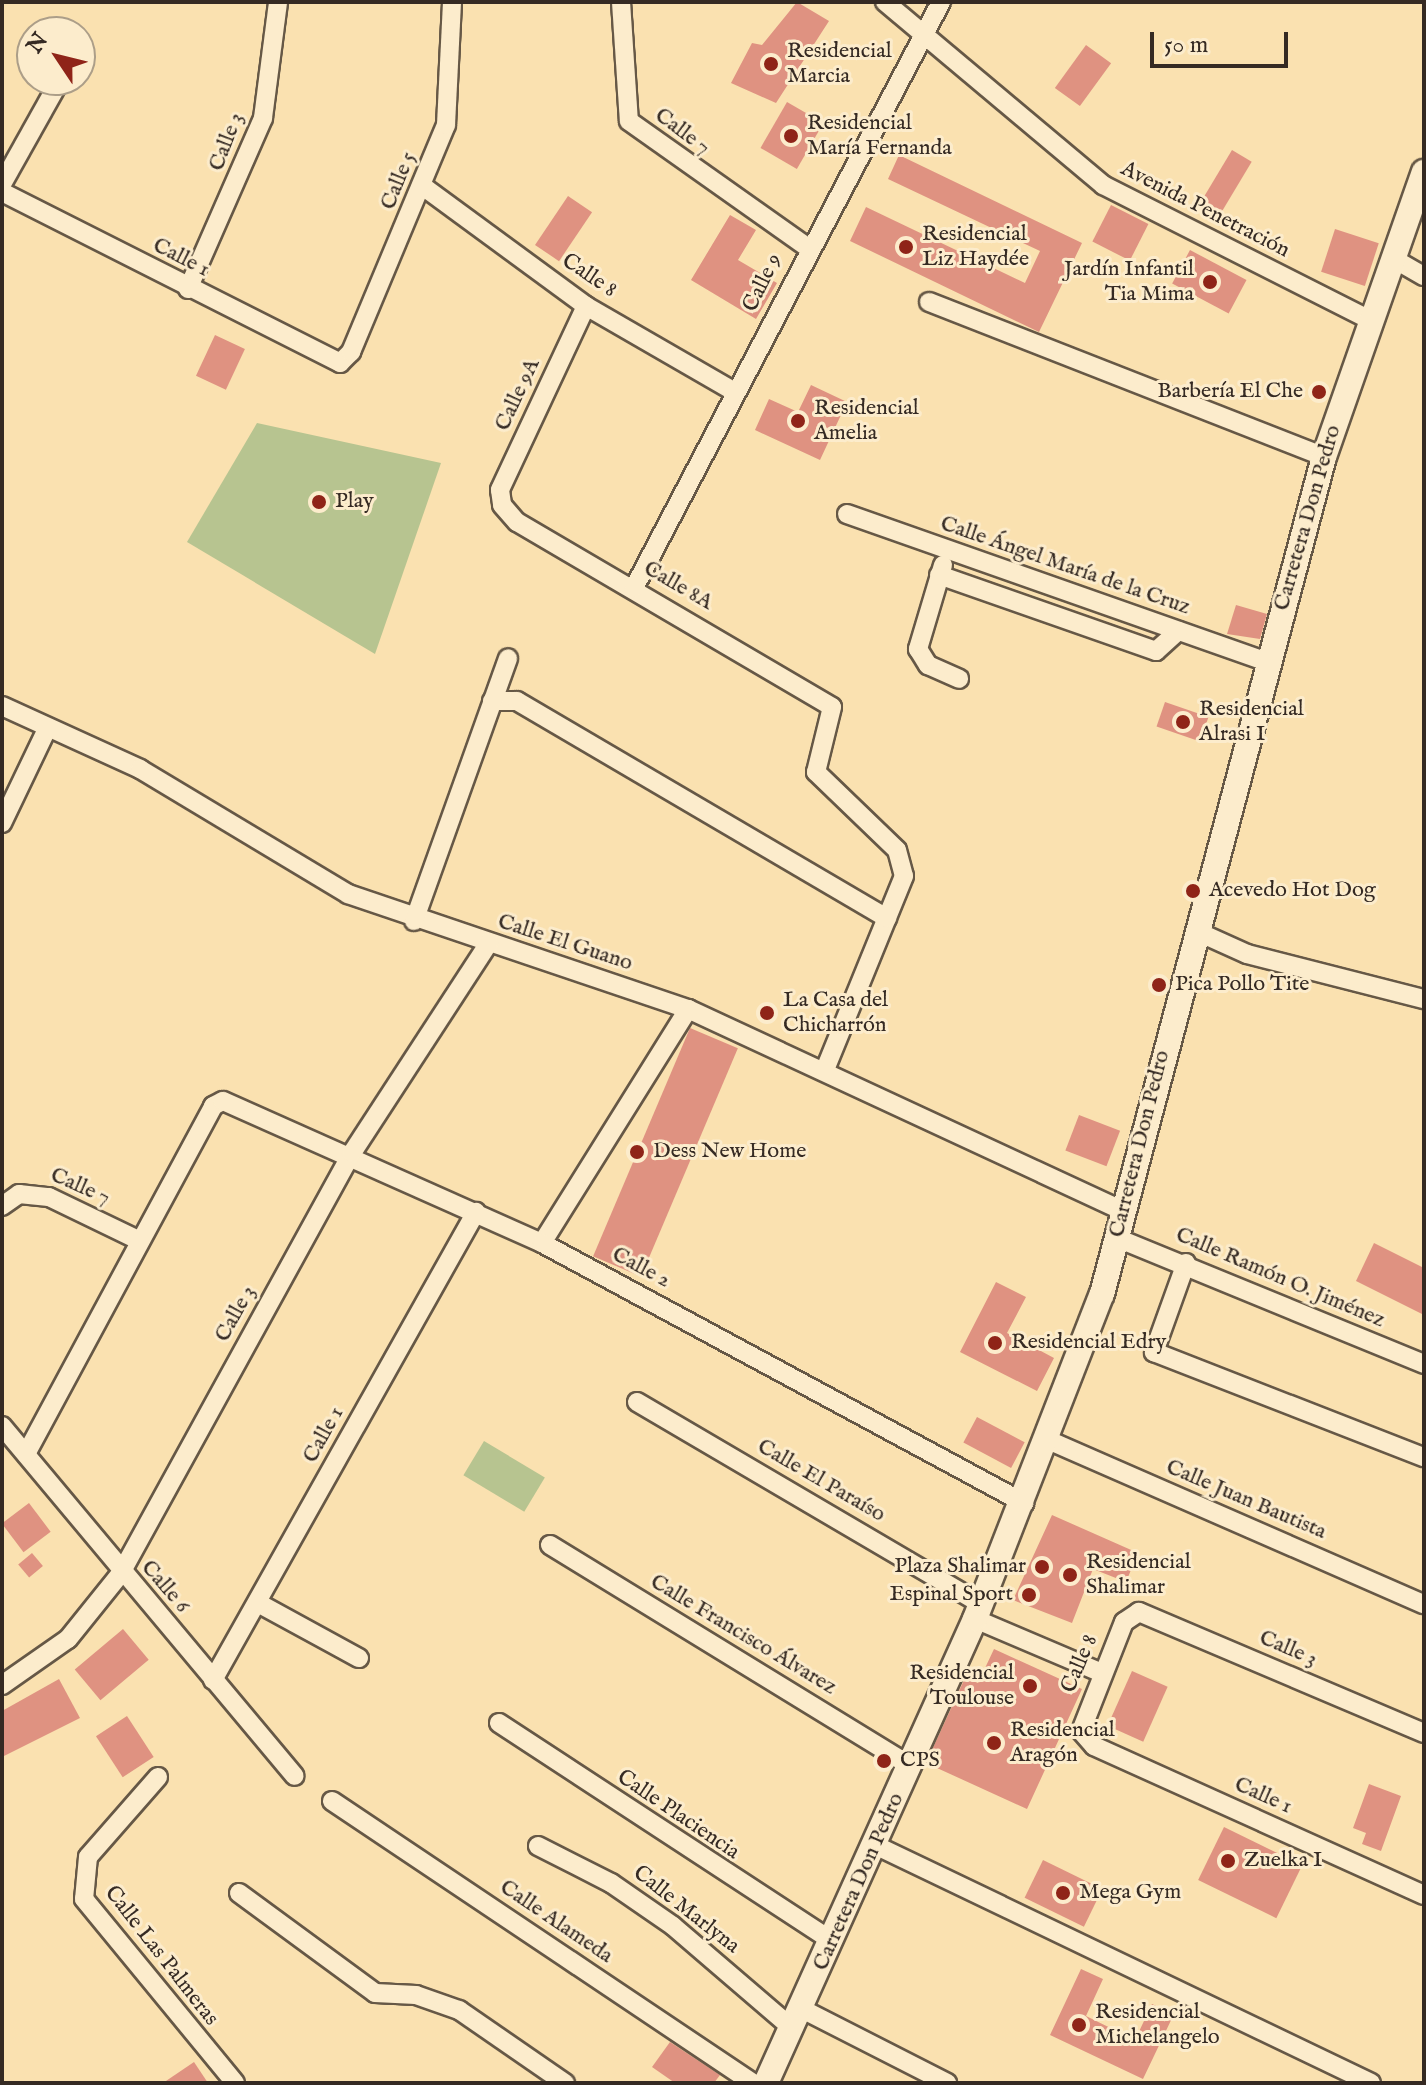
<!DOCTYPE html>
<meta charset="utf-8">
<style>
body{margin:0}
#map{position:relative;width:1426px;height:2085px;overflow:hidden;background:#fae1b0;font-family:"IM FELL English",serif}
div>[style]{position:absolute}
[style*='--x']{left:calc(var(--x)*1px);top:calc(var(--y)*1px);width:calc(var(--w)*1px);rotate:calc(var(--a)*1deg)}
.green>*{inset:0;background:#b7c490;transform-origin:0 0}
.building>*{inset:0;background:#df9281;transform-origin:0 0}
.roads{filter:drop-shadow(2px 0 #665846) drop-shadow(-2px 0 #665846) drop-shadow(0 2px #665846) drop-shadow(0 -2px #665846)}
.minor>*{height:18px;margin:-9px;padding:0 9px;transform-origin:9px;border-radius:9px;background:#fceccc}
.tertiary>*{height:24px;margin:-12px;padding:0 12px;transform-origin:12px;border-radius:12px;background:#fceccc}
.dots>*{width:22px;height:22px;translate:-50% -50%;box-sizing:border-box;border:4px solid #fceccc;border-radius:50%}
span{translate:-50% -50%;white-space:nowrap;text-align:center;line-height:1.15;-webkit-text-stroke:6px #fceccc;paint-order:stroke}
.poi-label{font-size:22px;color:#352a23}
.left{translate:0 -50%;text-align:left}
.right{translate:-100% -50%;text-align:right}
.street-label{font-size:22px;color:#352a23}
.frame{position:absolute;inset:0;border:4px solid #352a23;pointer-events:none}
.north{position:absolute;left:16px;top:16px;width:80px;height:80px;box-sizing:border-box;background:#fceccc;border:2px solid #ac9e88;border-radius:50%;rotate:305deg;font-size:22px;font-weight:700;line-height:32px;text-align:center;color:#352a23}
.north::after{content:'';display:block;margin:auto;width:28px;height:36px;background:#8f2418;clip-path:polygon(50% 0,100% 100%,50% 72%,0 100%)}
.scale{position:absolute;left:1150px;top:32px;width:138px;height:36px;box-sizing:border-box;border:4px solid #352a23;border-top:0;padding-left:10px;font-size:24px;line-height:28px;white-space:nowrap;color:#352a23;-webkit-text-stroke:6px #fceccc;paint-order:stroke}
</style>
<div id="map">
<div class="green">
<i style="clip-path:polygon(257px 423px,441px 463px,375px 654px,187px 542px)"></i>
<i style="left:484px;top:1441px;width:71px;height:40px;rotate:31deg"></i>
</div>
<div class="building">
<i style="clip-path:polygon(797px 2px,829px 21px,776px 103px,731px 83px,752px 43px,762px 45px)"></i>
<i style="left:1086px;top:45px;width:31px;height:53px;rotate:36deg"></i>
<i style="left:787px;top:102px;width:42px;height:53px;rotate:30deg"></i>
<i style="left:1232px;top:150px;width:23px;height:62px;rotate:31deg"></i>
<i style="clip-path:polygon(899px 155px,1082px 243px,1039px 332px,850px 241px,866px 207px,1025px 283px,1040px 251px,888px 179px)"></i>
<i style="left:568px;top:196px;width:29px;height:59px;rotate:34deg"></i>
<i style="left:1111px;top:205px;width:42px;height:41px;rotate:27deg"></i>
<i style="clip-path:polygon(730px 215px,756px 230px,738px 260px,777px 283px,756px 319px,691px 280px)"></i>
<i style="left:1335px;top:229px;width:46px;height:45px;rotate:18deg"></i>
<i style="left:1190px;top:250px;width:64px;height:38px;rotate:28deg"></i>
<i style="left:215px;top:335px;width:33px;height:45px;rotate:25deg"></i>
<i style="clip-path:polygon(811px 385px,847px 402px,820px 460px,755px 430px,769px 399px,798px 412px)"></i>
<i style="clip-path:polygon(1236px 605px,1267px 614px,1260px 639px,1227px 634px)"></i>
<i style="left:1165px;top:702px;width:46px;height:26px;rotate:19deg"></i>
<i style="left:690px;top:1028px;width:52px;height:248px;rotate:23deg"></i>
<i style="left:1079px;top:1115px;width:44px;height:38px;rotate:21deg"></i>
<i style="clip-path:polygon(1374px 1243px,1424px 1268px,1424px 1315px,1356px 1281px)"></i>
<i style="clip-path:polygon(996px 1282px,1026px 1297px,1007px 1333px,1054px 1358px,1037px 1391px,960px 1352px)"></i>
<i style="left:977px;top:1417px;width:54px;height:29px;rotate:28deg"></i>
<i style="left:29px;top:1503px;width:36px;height:34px;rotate:53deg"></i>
<i style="clip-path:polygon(1052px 1515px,1138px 1553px,1126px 1582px,1093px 1569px,1072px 1623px,1013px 1600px)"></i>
<i style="left:32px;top:1553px;width:17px;height:18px;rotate:50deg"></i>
<i style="left:123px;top:1629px;width:40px;height:63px;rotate:50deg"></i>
<i style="clip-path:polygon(994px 1649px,1082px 1689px,1027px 1809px,926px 1763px,965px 1678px,978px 1683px)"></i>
<i style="left:1132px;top:1671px;width:39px;height:60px;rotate:24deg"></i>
<i style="clip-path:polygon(59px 1679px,80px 1718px,2px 1757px,2px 1711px)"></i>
<i style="left:127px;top:1716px;width:49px;height:37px;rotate:57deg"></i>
<i style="clip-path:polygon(1369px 1784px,1401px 1796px,1381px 1851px,1362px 1844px,1366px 1833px,1353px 1828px)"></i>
<i style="left:1224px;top:1827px;width:87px;height:59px;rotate:26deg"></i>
<i style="left:1043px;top:1860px;width:66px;height:42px;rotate:26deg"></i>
<i style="clip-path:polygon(1081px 1969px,1103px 1979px,1086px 2016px,1135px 2040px,1152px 2004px,1174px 2014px,1143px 2079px,1050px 2035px)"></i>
<i style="clip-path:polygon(670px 2042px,720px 2075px,714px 2083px,675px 2083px,652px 2067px)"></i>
<i style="clip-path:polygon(194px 2062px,208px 2083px,163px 2083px)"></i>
</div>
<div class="roads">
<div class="minor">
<i style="--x:621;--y:2;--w:119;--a:86.2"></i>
<i style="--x:629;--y:121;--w:218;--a:35.3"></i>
<i style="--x:885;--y:2;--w:285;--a:40"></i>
<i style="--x:1103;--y:185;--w:297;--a:26.8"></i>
<i style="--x:2;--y:184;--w:115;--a:-60.8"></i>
<i style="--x:424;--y:187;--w:201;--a:36.3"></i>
<i style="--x:586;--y:306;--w:172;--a:30"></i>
<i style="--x:2;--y:192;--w:379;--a:26.8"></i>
<i style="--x:340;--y:363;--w:16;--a:-45"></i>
<i style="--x:351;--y:352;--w:246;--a:-67.3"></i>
<i style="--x:446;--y:125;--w:123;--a:-87.2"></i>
<i style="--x:1394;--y:259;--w:34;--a:30"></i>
<i style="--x:188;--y:289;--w:187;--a:-66.3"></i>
<i style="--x:263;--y:118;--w:117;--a:-82.6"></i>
<i style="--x:929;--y:302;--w:424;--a:21.4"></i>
<i style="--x:586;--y:306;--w:203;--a:115.1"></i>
<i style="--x:500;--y:490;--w:15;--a:82"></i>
<i style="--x:502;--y:505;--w:23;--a:49"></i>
<i style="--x:517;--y:522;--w:365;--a:30.4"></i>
<i style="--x:832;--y:707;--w:67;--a:103.8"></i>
<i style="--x:816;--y:772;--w:112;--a:43.9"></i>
<i style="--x:897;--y:850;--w:27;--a:75"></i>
<i style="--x:904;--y:876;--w:206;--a:112.2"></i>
<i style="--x:847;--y:514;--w:445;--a:19.4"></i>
<i style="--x:943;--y:565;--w:88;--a:106.6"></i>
<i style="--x:918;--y:649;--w:19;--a:58"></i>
<i style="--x:928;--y:665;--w:34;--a:24"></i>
<i style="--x:939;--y:575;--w:230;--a:19.3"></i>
<i style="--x:1156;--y:651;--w:30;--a:-42"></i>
<i style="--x:634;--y:588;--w:662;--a:-62.35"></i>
<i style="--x:492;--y:701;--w:25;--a:0"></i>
<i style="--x:517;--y:701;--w:429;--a:30.4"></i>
<i style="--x:2;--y:706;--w:152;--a:24.5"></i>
<i style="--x:140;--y:769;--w:243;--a:31"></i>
<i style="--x:348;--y:894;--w:359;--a:18.7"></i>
<i style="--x:688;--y:1009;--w:478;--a:24.9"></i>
<i style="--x:2;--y:823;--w:106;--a:-64.4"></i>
<i style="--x:414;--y:921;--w:279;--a:-70.3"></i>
<i style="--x:1196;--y:931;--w:56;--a:24.3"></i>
<i style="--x:1247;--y:954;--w:183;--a:14.3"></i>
<i style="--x:2;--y:1206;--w:21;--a:-35"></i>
<i style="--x:19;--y:1194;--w:30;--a:6"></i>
<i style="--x:49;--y:1197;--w:101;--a:25.8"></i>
<i style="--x:1117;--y:1238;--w:332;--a:22.3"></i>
<i style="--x:542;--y:1243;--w:276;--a:-58"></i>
<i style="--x:1186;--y:1263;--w:95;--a:109.8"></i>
<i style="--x:1154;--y:1352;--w:290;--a:21.3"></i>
<i style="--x:637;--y:1402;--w:398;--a:30.4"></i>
<i style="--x:2;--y:1426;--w:456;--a:50.1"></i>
<i style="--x:1048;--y:1440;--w:410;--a:23.6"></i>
<i style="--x:26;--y:1454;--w:395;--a:-61.7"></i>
<i style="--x:213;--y:1106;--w:11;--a:-27"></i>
<i style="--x:223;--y:1101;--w:349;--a:24"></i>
<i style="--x:542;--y:1243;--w:548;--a:28.34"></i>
<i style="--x:550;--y:1545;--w:423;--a:31.5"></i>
<i style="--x:258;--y:1603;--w:115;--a:28.6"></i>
<i style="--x:975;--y:1619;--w:138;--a:23"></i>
<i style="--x:213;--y:1680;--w:537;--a:-60.67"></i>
<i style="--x:2;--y:1685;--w:80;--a:-34.9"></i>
<i style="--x:68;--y:1639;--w:85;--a:-51.2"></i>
<i style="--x:121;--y:1573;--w:479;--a:-61.2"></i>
<i style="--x:352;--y:1153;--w:251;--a:-56.9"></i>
<i style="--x:499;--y:1723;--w:398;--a:33.2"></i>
<i style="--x:1424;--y:1733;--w:310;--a:-157"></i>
<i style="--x:1139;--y:1612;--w:18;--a:146"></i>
<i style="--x:1124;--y:1622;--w:117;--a:111.5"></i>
<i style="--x:1081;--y:1731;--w:20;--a:49"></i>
<i style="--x:1094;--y:1746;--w:362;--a:24.3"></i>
<i style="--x:158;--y:1777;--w:106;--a:131.2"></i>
<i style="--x:88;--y:1857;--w:42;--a:95.4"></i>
<i style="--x:84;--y:1899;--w:238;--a:50.6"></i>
<i style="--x:332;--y:1801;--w:507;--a:33.82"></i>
<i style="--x:875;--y:1845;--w:550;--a:25.63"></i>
<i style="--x:538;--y:1846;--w:82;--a:26.9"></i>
<i style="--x:611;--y:1883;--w:75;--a:34.7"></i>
<i style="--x:673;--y:1926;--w:158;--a:40.6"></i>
<i style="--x:239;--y:1893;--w:169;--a:36.3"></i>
<i style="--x:375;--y:1993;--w:41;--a:2.8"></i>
<i style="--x:416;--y:1995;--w:46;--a:19.2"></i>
<i style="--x:459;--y:2010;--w:129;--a:34.6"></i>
<i style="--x:802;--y:2009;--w:163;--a:27"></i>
</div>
<div class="tertiary">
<i style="--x:766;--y:2083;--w:509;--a:-65.75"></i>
<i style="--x:975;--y:1619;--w:349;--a:-68.7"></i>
<i style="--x:1102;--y:1294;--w:866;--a:-75.15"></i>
<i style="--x:1324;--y:457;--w:302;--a:-70.7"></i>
</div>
</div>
<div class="dots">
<i style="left:771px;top:64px;background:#8f2418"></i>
<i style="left:791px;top:136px;background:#8f2418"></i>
<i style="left:906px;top:247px;background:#8f2418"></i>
<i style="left:1210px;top:282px;background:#8f2418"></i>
<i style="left:1319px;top:392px;background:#8f2418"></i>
<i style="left:798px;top:421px;background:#8f2418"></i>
<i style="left:319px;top:502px;background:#8f2418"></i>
<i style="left:1183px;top:722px;background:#8f2418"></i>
<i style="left:1193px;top:891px;background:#8f2418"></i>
<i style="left:1159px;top:985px;background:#8f2418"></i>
<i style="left:767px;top:1013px;background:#8f2418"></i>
<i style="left:637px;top:1152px;background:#8f2418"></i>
<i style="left:995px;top:1343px;background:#8f2418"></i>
<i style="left:1042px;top:1567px;background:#8f2418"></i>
<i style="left:1070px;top:1575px;background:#8f2418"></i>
<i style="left:1029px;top:1595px;background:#8f2418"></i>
<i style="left:1030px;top:1686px;background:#8f2418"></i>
<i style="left:994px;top:1743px;background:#8f2418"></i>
<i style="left:884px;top:1761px;background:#8f2418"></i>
<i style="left:1228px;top:1861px;background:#8f2418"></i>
<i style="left:1063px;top:1893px;background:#8f2418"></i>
<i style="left:1079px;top:2025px;background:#8f2418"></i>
</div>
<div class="poi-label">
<span class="left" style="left:787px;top:64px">Residencial<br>Marcia</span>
<span class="left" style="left:807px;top:136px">Residencial<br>María Fernanda</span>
<span class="left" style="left:922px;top:247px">Residencial<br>Liz Haydée</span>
<span class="right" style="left:1194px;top:282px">Jardín Infantil<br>Tia Mima</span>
<span class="right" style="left:1303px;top:392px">Barbería El Che</span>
<span class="left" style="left:814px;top:421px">Residencial<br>Amelia</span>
<span class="left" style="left:335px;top:502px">Play</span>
<span class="left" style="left:1199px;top:722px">Residencial<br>Alrasi I</span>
<span class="left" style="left:1209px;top:891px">Acevedo Hot Dog</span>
<span class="left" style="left:1175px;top:985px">Pica Pollo Tite</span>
<span class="left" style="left:783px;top:1013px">La Casa del<br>Chicharrón</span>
<span class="left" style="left:653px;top:1152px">Dess New Home</span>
<span class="left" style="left:1011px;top:1343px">Residencial Edry</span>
<span class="left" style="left:1086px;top:1575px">Residencial<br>Shalimar</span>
<span class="right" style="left:1026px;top:1567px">Plaza Shalimar</span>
<span class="right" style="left:1013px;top:1595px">Espinal Sport</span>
<span class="right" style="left:1014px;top:1686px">Residencial<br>Toulouse</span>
<span class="left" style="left:1010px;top:1743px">Residencial<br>Aragón</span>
<span class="left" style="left:900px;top:1761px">CPS</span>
<span class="left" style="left:1244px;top:1861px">Zuelka I</span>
<span class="left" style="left:1079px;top:1893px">Mega Gym</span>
<span class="left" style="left:1095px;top:2025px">Residencial<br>Michelangelo</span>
</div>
<div class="street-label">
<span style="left:682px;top:132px;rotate:37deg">Calle 7</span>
<span style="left:227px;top:142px;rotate:-69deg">Calle 3</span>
<span style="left:399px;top:181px;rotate:-68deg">Calle 5</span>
<span style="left:1205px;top:210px;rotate:27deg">Avenida Penetración</span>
<span style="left:181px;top:258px;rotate:27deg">Calle 1</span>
<span style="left:589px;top:276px;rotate:34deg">Calle 8</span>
<span style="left:763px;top:283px;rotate:-64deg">Calle 9</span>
<span style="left:518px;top:395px;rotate:-65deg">Calle 9A</span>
<span style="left:1308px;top:518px;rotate:-74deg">Carretera Don Pedro</span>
<span style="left:1065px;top:566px;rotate:19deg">Calle Ángel María de la Cruz</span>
<span style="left:678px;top:586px;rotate:30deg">Calle 8A</span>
<span style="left:565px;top:943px;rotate:18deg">Calle El Guano</span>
<span style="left:1140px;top:1144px;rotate:-76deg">Carretera Don Pedro</span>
<span style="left:80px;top:1187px;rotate:24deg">Calle 7</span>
<span style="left:641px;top:1268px;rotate:28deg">Calle 2</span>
<span style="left:1280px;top:1278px;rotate:23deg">Calle Ramón O. Jiménez</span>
<span style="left:236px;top:1314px;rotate:-61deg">Calle 3</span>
<span style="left:324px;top:1435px;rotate:-61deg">Calle 1</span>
<span style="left:821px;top:1481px;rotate:30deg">Calle El Paraíso</span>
<span style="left:1246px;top:1500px;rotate:23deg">Calle Juan Bautista</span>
<span style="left:165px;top:1587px;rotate:49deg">Calle 6</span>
<span style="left:743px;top:1635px;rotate:31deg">Calle Francisco Álvarez</span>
<span style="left:1288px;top:1649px;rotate:23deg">Calle 3</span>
<span style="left:1080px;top:1664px;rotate:-67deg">Calle 8</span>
<span style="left:1263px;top:1796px;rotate:24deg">Calle 1</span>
<span style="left:678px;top:1815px;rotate:34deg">Calle Placiencia</span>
<span style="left:859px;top:1882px;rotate:-66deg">Carretera Don Pedro</span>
<span style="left:686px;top:1910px;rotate:38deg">Calle Marlyna</span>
<span style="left:556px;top:1922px;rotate:34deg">Calle Alameda</span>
<span style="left:161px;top:1956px;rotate:52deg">Calle Las Palmeras</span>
</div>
<div class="frame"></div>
<div class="north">N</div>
<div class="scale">50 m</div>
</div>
